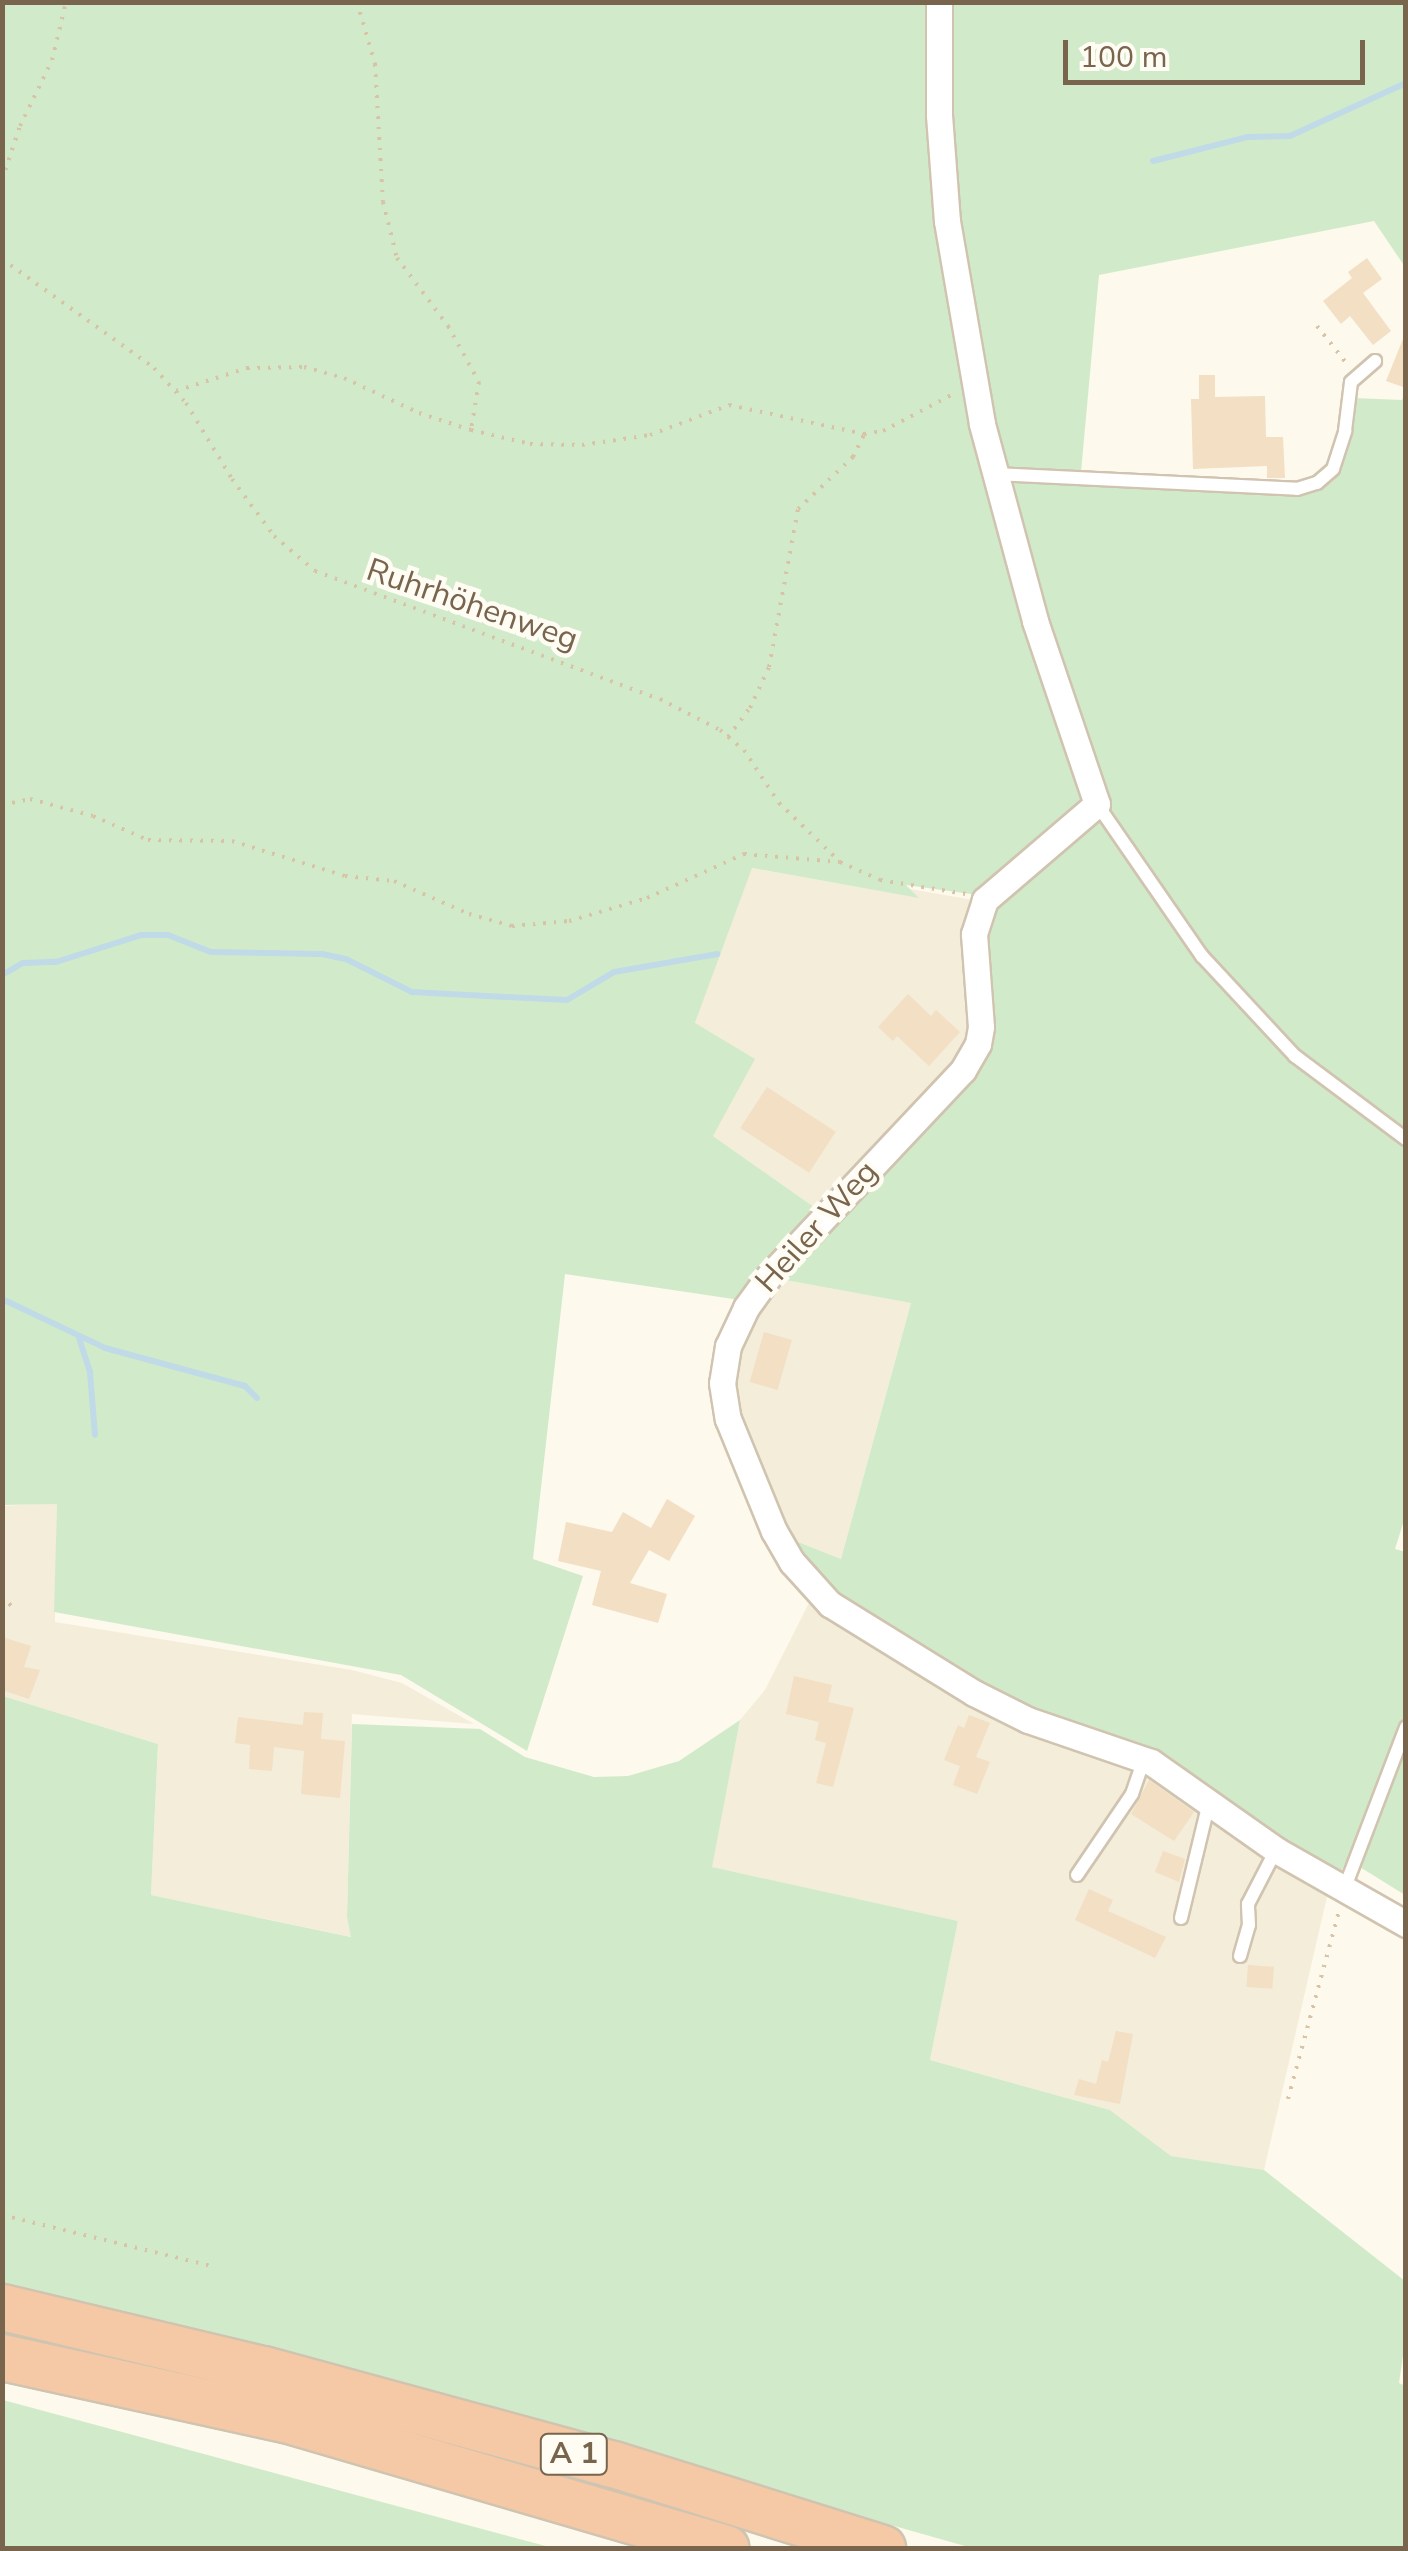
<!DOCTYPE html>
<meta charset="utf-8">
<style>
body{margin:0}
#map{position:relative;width:1408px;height:2551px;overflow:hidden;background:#fdf9ec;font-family:"Nunito Sans",sans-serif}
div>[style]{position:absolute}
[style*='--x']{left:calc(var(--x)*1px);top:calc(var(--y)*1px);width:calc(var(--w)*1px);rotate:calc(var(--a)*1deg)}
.residential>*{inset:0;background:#f4edda}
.green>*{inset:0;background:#d1ebca}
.stream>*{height:6px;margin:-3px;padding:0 3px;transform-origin:3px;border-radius:3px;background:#c0dae7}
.building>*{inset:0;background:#f2dfc4;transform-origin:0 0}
.path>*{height:4px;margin-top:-2px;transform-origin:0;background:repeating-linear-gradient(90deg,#d8c3a6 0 2.5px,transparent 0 10.5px)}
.roads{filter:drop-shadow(2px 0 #d0c4b0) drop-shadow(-2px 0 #d0c4b0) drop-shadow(0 2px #d0c4b0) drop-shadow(0 -2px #d0c4b0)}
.lane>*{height:12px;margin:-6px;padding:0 6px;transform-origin:6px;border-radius:6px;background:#fff}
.street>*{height:25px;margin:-12.5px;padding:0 12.5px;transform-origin:12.5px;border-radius:12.5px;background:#fff}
.highway>*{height:45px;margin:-22.5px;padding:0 22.5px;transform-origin:22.5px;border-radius:22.5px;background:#f5c9a5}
span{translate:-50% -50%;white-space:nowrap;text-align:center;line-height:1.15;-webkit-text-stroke:9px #fffcf3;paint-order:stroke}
.shield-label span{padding:2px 8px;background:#fffcf3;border:2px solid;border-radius:8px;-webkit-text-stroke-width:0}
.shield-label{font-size:30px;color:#79654e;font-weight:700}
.street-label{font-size:32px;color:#79654e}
.frame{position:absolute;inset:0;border:5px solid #79654e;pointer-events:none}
.scale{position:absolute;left:1063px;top:40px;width:302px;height:45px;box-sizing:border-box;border:5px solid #79654e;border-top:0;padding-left:12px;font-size:30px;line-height:35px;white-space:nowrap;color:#79654e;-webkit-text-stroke:8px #fffcf3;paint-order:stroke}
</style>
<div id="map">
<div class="residential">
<i style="clip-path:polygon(751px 868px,916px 897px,910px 889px,979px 901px,973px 1044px,821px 1212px,713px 1136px,695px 1023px)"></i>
<i style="clip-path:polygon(774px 1278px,911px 1303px,841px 1559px,783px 1536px,732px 1418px,735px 1347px)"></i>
<i style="clip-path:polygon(57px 1503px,55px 1622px,352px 1670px,402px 1683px,474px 1724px,352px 1714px,347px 1917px,352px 1937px,151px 1895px,158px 1744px,3px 1696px,2px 1506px)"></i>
<i style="clip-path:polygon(814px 1593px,1150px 1766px,1329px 1888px,1264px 2170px,1171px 2156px,1110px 2110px,930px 2060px,958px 1921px,711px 1867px,740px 1720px,765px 1690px)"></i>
</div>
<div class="green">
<i style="clip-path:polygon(2px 3px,1405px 3px,1405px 267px,1374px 221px,1099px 275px,1080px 483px,1322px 485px,1344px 462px,1354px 398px,1402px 400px,1405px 393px,1405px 1134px,1297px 1052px,1205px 953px,1096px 807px,985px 896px,906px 885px,919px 898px,752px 868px,695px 1023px,755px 1059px,713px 1136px,821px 1212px,740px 1300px,565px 1274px,533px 1559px,583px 1576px,527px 1751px,401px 1675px,54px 1612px,57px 1504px,3px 1505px)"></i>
<i style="clip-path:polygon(1098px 812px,1198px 959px,1293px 1057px,1405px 1142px,1406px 1514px,1395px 1549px,1406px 1552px,1405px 1895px,1347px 1859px,1337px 1880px,1219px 1801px,1031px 1716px,835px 1601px,783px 1536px,841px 1559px,911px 1303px,774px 1278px,967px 1073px,981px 919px)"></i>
<i style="clip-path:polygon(3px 1696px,158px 1744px,151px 1895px,351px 1937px,347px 1917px,352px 1724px,480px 1729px,525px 1757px,594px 1777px,628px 1776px,679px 1761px,740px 1720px,712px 1867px,958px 1921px,930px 2060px,1110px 2110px,1171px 2156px,1264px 2170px,1405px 2281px,1405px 2342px,1399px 2383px,1406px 2386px,1405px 2548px,972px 2548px,344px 2370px,3px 2292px)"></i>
<i style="clip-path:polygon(3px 2400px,553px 2548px,3px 2548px)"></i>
</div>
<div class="stream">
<i style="--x:1153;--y:161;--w:98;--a:-14.2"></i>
<i style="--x:1248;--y:137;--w:42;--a:-1.4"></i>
<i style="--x:1290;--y:136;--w:128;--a:-24.6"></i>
<i style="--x:2;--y:975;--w:24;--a:-30"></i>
<i style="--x:23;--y:963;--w:33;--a:-2"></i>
<i style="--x:56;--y:962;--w:89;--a:-17.6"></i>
<i style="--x:141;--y:935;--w:27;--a:0"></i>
<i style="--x:168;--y:935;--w:46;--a:21.6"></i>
<i style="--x:211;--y:952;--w:111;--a:1"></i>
<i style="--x:322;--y:954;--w:25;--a:12"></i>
<i style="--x:346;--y:959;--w:74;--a:26.6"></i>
<i style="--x:412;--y:992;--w:155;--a:3"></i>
<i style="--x:567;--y:1000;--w:55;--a:-30.8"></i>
<i style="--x:614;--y:972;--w:105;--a:-9.9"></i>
<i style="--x:2;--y:1299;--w:114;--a:25.4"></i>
<i style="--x:105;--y:1348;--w:145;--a:15.2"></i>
<i style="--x:245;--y:1386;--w:17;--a:45"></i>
<i style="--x:79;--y:1338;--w:36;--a:72"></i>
<i style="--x:90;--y:1372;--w:63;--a:85.5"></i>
</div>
<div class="building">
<i style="clip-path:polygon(1367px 258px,1382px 279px,1363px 293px,1391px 331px,1373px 345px,1350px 316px,1341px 324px,1323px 301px,1352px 278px,1348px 272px)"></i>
<i style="clip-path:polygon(1405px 334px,1406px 334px,1406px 388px,1386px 381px)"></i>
<i style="clip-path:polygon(1199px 375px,1215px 375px,1215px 397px,1265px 396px,1266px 437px,1283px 437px,1285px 478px,1267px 478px,1267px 466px,1193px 469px,1191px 399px,1199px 399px)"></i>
<i style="clip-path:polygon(908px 994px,931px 1016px,936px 1010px,960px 1032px,929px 1066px,897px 1036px,893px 1041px,878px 1027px)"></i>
<i style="left:767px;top:1087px;width:82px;height:49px;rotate:33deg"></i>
<i style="left:764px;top:1332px;width:29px;height:52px;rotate:16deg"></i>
<i style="clip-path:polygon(667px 1499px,695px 1516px,669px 1561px,649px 1550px,630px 1583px,667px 1594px,658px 1623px,592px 1605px,601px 1571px,558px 1561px,566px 1522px,612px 1532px,623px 1512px,651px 1528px)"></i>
<i style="clip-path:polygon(2px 1637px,31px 1646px,24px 1667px,40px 1670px,29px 1699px,2px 1690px)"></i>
<i style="clip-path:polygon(794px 1676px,832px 1685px,828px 1702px,854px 1708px,833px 1787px,816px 1783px,826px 1743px,815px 1740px,819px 1722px,786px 1714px)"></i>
<i style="clip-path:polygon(304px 1712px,323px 1713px,321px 1739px,345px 1741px,340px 1798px,301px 1794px,304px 1751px,274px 1747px,272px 1771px,249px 1769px,250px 1745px,235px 1743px,238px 1717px,303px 1725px)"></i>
<i style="clip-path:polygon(969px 1715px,990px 1723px,976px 1757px,990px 1762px,977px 1794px,953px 1785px,960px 1766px,944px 1760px,958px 1725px,964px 1728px)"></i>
<i style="clip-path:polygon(1149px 1780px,1194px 1812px,1174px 1841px,1131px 1814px)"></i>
<i style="clip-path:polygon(1163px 1851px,1185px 1859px,1179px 1882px,1155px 1872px)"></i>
<i style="clip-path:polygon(1089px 1889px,1113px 1900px,1108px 1911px,1166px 1937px,1155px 1958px,1075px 1920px)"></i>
<i style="left:1248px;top:1965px;width:26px;height:22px;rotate:4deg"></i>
<i style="clip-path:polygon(1116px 2031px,1133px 2034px,1120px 2104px,1074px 2095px,1079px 2079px,1096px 2084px,1102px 2060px,1108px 2062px)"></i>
</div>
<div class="path">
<i style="--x:357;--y:2;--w:65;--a:73.8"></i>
<i style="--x:375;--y:64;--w:138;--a:86.7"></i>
<i style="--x:383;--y:202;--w:58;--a:76"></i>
<i style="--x:397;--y:258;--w:85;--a:53.1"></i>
<i style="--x:448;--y:326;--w:64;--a:61"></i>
<i style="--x:479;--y:382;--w:49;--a:99.5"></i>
<i style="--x:2;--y:180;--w:57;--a:-71.6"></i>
<i style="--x:20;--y:126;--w:73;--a:-64.1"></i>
<i style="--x:52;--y:60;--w:60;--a:-76.4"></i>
<i style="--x:2;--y:259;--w:187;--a:35.6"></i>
<i style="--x:154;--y:368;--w:47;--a:47.6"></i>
<i style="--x:186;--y:403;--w:89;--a:58.8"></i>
<i style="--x:232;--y:479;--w:71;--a:53.6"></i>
<i style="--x:274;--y:536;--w:54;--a:40.5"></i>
<i style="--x:315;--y:571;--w:368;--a:20.4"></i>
<i style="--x:660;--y:699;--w:68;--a:27.3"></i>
<i style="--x:720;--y:730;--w:31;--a:40"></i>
<i style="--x:744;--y:750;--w:64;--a:56.6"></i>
<i style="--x:779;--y:803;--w:85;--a:44"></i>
<i style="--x:840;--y:862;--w:44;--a:24.2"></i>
<i style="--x:880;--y:880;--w:87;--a:9.2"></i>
<i style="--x:1317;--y:326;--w:48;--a:51.7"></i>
<i style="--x:176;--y:391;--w:75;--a:-17.9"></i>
<i style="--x:247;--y:368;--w:57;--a:-1"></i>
<i style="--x:304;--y:367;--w:41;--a:15.4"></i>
<i style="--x:344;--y:378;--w:83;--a:25"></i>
<i style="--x:419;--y:413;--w:55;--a:18.1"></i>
<i style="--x:471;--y:430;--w:61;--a:13.3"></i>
<i style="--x:530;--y:444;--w:52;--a:1.1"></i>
<i style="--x:582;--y:445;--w:69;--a:-8.4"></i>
<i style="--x:650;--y:435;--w:85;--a:-20.8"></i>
<i style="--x:729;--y:405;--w:138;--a:12.1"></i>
<i style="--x:864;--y:434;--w:19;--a:-9"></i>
<i style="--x:883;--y:431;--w:81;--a:-27.8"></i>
<i style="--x:728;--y:737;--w:36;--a:-53"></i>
<i style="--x:750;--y:708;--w:45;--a:-65.1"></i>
<i style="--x:769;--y:667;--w:161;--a:-79.6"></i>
<i style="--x:798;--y:509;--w:76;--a:-43.4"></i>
<i style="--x:853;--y:457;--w:25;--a:-64"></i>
<i style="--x:2;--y:805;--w:29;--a:-12"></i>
<i style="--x:30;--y:799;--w:65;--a:15.1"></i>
<i style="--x:93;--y:816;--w:60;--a:23.6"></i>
<i style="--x:148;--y:840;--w:84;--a:0.7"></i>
<i style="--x:232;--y:841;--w:118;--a:17.2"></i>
<i style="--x:345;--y:876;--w:49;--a:5.8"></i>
<i style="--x:394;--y:881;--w:82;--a:23.7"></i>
<i style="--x:469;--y:914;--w:45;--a:15.6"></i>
<i style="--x:512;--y:926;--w:57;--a:-5"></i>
<i style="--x:569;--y:921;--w:81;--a:-16.4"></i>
<i style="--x:647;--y:898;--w:107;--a:-24.4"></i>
<i style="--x:744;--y:854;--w:96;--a:4.8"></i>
<i style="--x:2;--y:1596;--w:18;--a:47"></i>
<i style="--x:1288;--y:2099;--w:195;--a:-74.8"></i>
<i style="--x:2;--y:2215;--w:215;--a:13.7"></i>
</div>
<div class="roads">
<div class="lane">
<i style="--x:995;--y:474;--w:302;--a:2.8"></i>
<i style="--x:1297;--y:489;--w:21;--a:-17"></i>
<i style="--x:1317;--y:483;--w:21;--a:-41"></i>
<i style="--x:1333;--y:469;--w:40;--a:-72"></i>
<i style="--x:1345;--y:431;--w:49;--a:-83"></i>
<i style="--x:1351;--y:382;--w:32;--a:-41"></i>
<i style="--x:1097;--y:804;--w:185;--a:55.4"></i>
<i style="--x:1202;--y:956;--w:137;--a:47.1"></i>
<i style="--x:1295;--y:1056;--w:139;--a:36.8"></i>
<i style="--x:1077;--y:1875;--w:98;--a:-55.8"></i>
<i style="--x:1132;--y:1794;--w:36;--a:-71"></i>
<i style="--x:1345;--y:1887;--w:171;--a:-69.1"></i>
<i style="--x:1181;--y:1918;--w:119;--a:-76.4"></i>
<i style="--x:1240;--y:1956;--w:32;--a:-74"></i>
<i style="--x:1249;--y:1925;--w:21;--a:-93"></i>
<i style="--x:1248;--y:1904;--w:61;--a:-62.6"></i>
</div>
<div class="street">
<i style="--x:939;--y:2;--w:113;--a:90"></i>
<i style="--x:939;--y:115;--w:106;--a:85.7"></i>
<i style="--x:947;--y:221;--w:206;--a:80.2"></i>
<i style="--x:982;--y:424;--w:204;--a:74.9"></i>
<i style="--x:1035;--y:621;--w:193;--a:71.3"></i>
<i style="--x:1097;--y:804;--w:148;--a:139.4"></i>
<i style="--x:985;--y:900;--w:36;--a:108"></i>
<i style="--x:974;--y:934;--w:93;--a:85.7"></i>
<i style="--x:981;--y:1027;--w:17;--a:100"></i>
<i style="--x:978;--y:1044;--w:30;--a:120"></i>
<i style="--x:963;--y:1070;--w:283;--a:133.3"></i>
<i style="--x:769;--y:1276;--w:39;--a:126"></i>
<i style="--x:746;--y:1308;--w:42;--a:115.3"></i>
<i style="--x:728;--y:1346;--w:37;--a:99"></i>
<i style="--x:722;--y:1383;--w:36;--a:81"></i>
<i style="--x:728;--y:1419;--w:121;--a:67.7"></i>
<i style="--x:774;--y:1531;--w:36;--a:60"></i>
<i style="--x:792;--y:1562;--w:57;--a:47.9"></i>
<i style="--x:830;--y:1604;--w:169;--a:31.7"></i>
<i style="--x:974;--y:1693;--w:60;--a:26.6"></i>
<i style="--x:1028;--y:1720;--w:130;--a:18.9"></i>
<i style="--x:1151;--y:1762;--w:153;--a:35.1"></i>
<i style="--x:1276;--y:1850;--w:150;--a:29.6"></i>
</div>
<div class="highway">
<i style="--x:2;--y:2307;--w:268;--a:13.4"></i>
<i style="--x:263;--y:2369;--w:363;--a:15.2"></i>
<i style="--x:613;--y:2464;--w:282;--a:17.3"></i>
<i style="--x:2;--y:2357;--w:290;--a:12.4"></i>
<i style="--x:285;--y:2419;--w:459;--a:16.3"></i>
</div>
</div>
<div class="shield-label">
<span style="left:574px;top:2454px">A 1</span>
</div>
<div class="street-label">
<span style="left:472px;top:605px;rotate:19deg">Ruhrhöhenweg</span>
<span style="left:817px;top:1227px;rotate:-48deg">Heiler Weg</span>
</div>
<div class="frame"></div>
<div class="scale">100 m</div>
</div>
